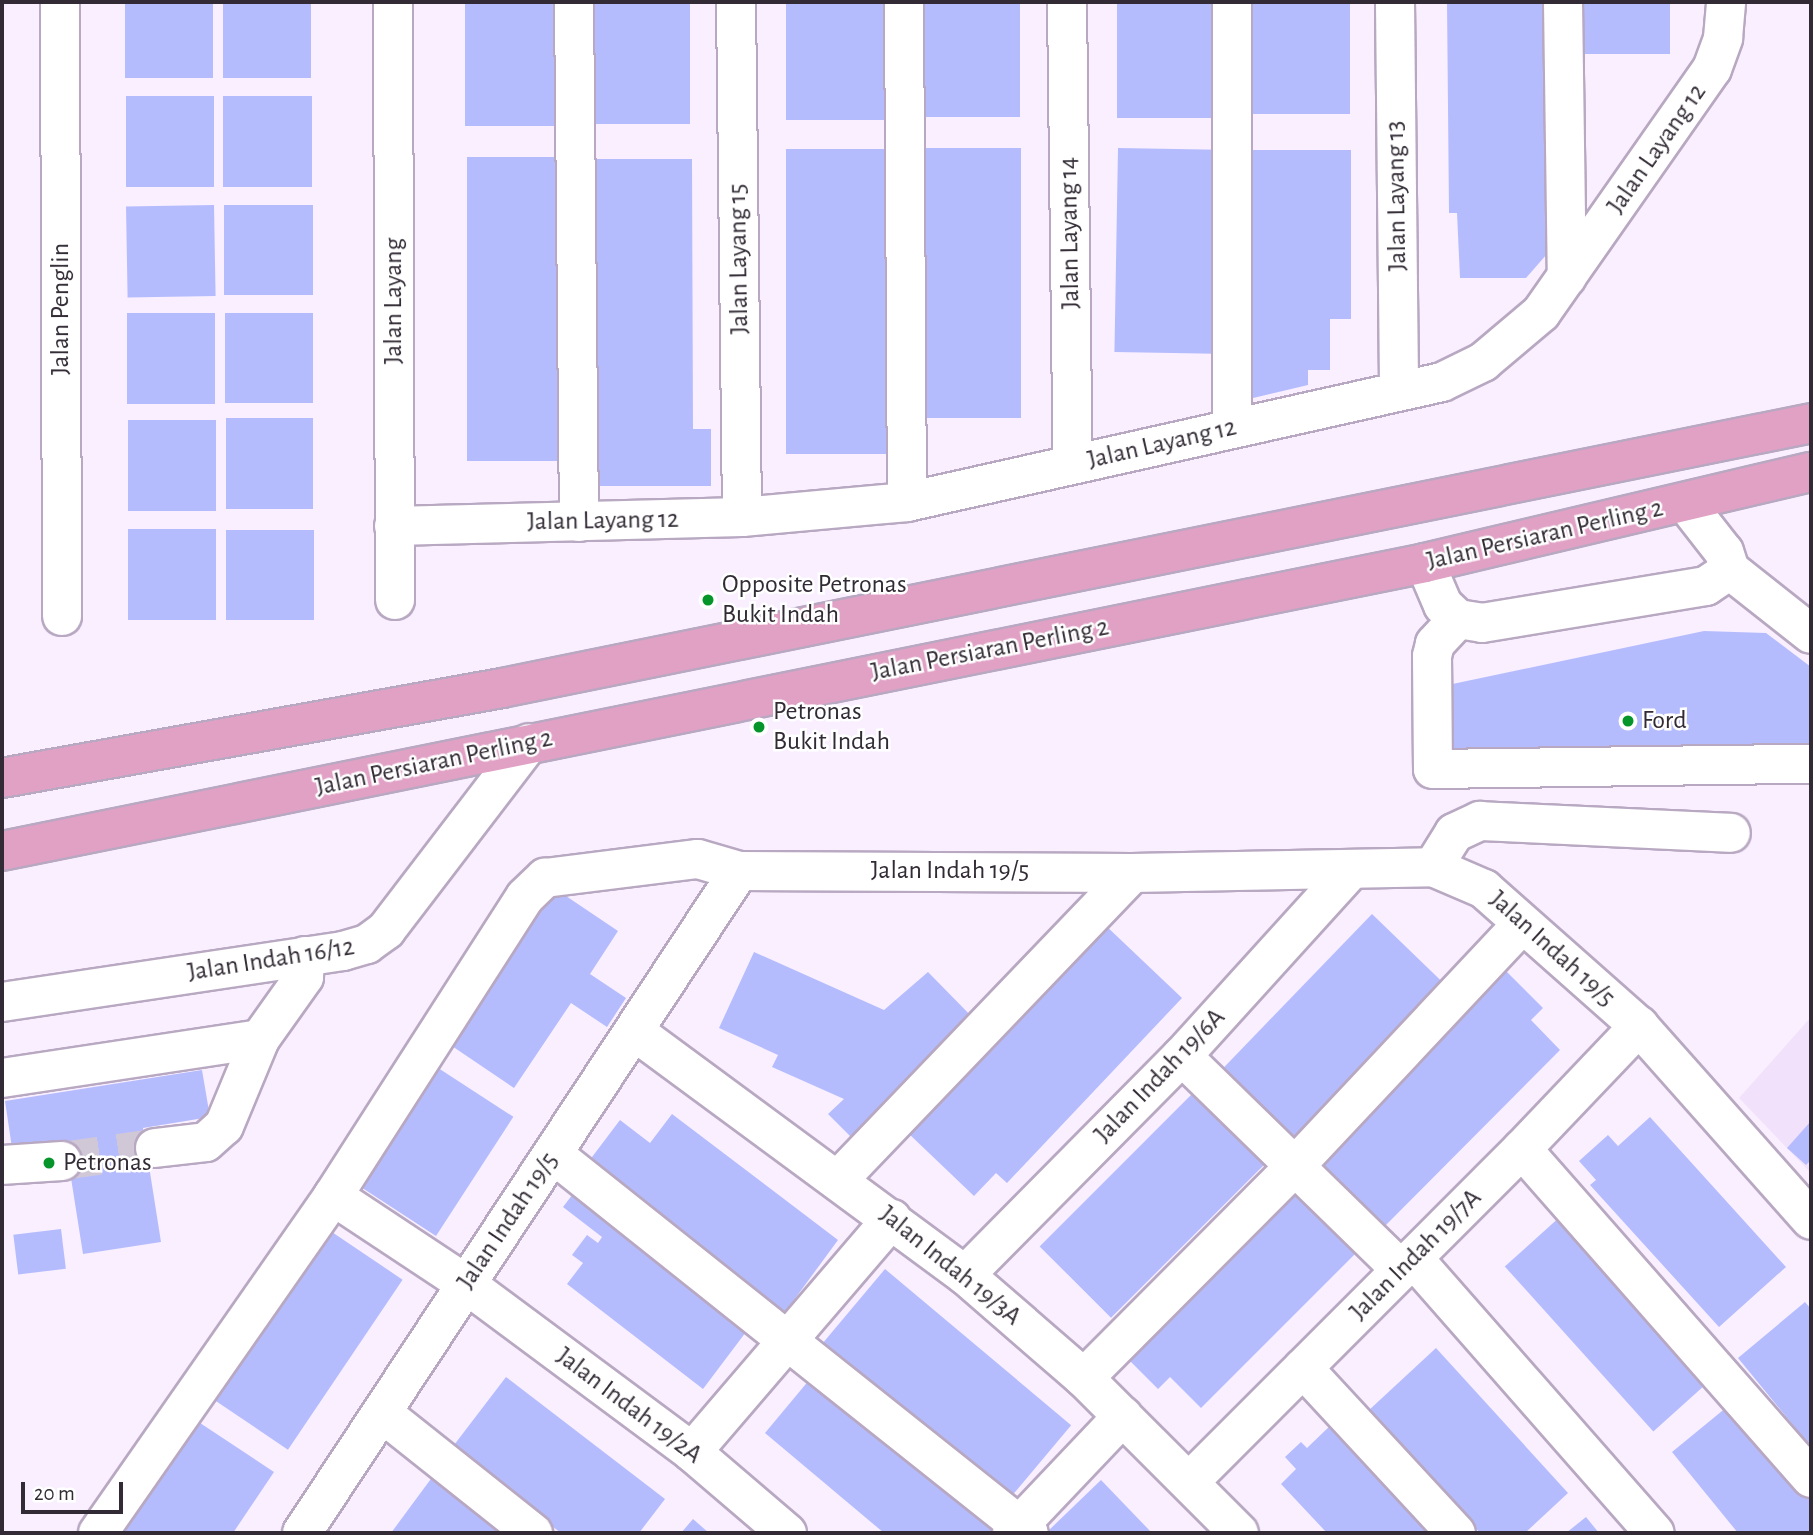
<!DOCTYPE html>
<style>
body{margin:0}
#map{position:relative;width:1813px;height:1535px;overflow:hidden;background:#f9efff;font-family:"Alegreya Sans",sans-serif}
div>[style]{position:absolute}
[style*='--x']{left:calc(var(--x)*1px);top:calc(var(--y)*1px);width:calc(var(--w)*1px);rotate:calc(var(--a)*1deg)}
.built>*{inset:0;background:#f2e1fb}
.building>*{inset:0;background:#b5bcfe;transform-origin:0 0}
.minor-tunnel>*{height:38px;margin-top:-19px;transform-origin:0;background:repeating-linear-gradient(90deg,#d1c8d7 0 38px,transparent 0 57px)}
.roads{filter:drop-shadow(2px 0 #b8a8c1) drop-shadow(-2px 0 #b8a8c1) drop-shadow(0 2px #b8a8c1) drop-shadow(0 -2px #b8a8c1)}
.minor>*{height:38px;margin:-19px;padding:0 19px;transform-origin:19px;border-radius:19px;background:#fff}
.major>*{height:38px;margin:-19px;padding:0 19px;transform-origin:19px;border-radius:19px;background:#e0a1c5}
.dots>*{width:19px;height:19px;translate:-50% -50%;box-sizing:border-box;border:4px solid #fff;border-radius:50%}
span{translate:-50% -50%;white-space:nowrap;text-align:center;line-height:1.15;-webkit-text-stroke:5px #fff;paint-order:stroke}
.street-label{font-size:26px;color:#322b35}
.poi-label{font-size:26px;color:#322b35}
.left{translate:0 -50%;text-align:left}
.frame{position:absolute;inset:0;border:4px solid #322b35;pointer-events:none}
.scale{position:absolute;left:21px;top:1482px;width:102px;height:32px;box-sizing:border-box;border:4px solid #322b35;border-top:0;padding-left:9px;font-size:21px;line-height:24px;white-space:nowrap;color:#322b35;-webkit-text-stroke:5px #fff;paint-order:stroke}
</style>
<div id="map">
<div class="built">
<i style="clip-path:polygon(1811px 1017px,1811px 1173px,1739px 1098px)"></i>
</div>
<div class="building">
<i style="left:125px;top:2px;width:88px;height:76px"></i>
<i style="left:223px;top:2px;width:88px;height:76px"></i>
<i style="left:465px;top:2px;width:101px;height:124px"></i>
<i style="left:589px;top:2px;width:101px;height:122px"></i>
<i style="left:786px;top:2px;width:101px;height:118px"></i>
<i style="left:918px;top:2px;width:102px;height:115px"></i>
<i style="left:1117px;top:2px;width:100px;height:116px"></i>
<i style="left:1249px;top:2px;width:101px;height:112px"></i>
<i style="clip-path:polygon(1447px 2px,1546px 2px,1547px 254px,1526px 278px,1460px 278px,1457px 213px,1449px 213px)"></i>
<i style="left:1572px;top:2px;width:98px;height:52px"></i>
<i style="left:214px;top:96px;width:91px;height:88px;rotate:90deg"></i>
<i style="left:312px;top:96px;width:91px;height:89px;rotate:90deg"></i>
<i style="left:920px;top:148px;width:101px;height:270px"></i>
<i style="left:1118px;top:148px;width:101px;height:204px;rotate:1deg"></i>
<i style="left:786px;top:149px;width:102px;height:305px"></i>
<i style="clip-path:polygon(1250px 150px,1351px 150px,1351px 319px,1330px 319px,1330px 370px,1308px 370px,1308px 385px,1249px 399px)"></i>
<i style="left:467px;top:157px;width:101px;height:304px"></i>
<i style="clip-path:polygon(591px 159px,692px 159px,693px 429px,711px 429px,711px 486px,592px 486px)"></i>
<i style="left:214px;top:205px;width:91px;height:88px;rotate:89deg"></i>
<i style="left:313px;top:205px;width:90px;height:89px;rotate:90deg"></i>
<i style="left:127px;top:313px;width:88px;height:91px"></i>
<i style="left:225px;top:313px;width:88px;height:90px"></i>
<i style="left:226px;top:418px;width:87px;height:91px"></i>
<i style="left:216px;top:420px;width:91px;height:88px;rotate:90deg"></i>
<i style="left:128px;top:529px;width:88px;height:91px"></i>
<i style="left:226px;top:530px;width:88px;height:90px"></i>
<i style="clip-path:polygon(1704px 631px,1766px 633px,1811px 667px,1811px 758px,1444px 755px,1443px 686px)"></i>
<i style="clip-path:polygon(563px 894px,618px 931px,590px 974px,626px 998px,607px 1027px,571px 1003px,514px 1088px,446px 1042px,541px 900px)"></i>
<i style="left:1372px;top:914px;width:100px;height:223px;rotate:44deg"></i>
<i style="clip-path:polygon(1103px 923px,1182px 998px,1007px 1183px,996px 1173px,974px 1196px,907px 1132px)"></i>
<i style="clip-path:polygon(754px 952px,884px 1010px,928px 972px,978px 1023px,857px 1143px,828px 1114px,844px 1099px,772px 1067px,778px 1055px,719px 1028px)"></i>
<i style="clip-path:polygon(1502px 967px,1543px 1008px,1531px 1020px,1560px 1050px,1378px 1233px,1308px 1163px)"></i>
<i style="left:432px;top:1064px;width:97px;height:142px;rotate:33deg"></i>
<i style="clip-path:polygon(202px 1070px,210px 1117px,143px 1128px,161px 1242px,83px 1254px,65px 1140px,12px 1148px,5px 1101px)"></i>
<i style="left:1198px;top:1088px;width:101px;height:224px;rotate:45deg"></i>
<i style="clip-path:polygon(672px 1114px,838px 1240px,783px 1315px,586px 1165px,620px 1120px,650px 1143px)"></i>
<i style="clip-path:polygon(1650px 1117px,1786px 1267px,1719px 1327px,1590px 1185px,1596px 1180px,1579px 1161px,1608px 1135px,1618px 1146px)"></i>
<i style="clip-path:polygon(1811px 1121px,1811px 1160px,1806px 1165px,1787px 1148px)"></i>
<i style="clip-path:polygon(1293px 1184px,1358px 1251px,1201px 1408px,1170px 1377px,1158px 1389px,1123px 1354px)"></i>
<i style="clip-path:polygon(576px 1190px,752px 1324px,703px 1389px,567px 1284px,583px 1263px,572px 1255px,587px 1235px,598px 1243px,602px 1237px,563px 1207px)"></i>
<i style="left:1562px;top:1215px;width:222px;height:77px;rotate:48deg"></i>
<i style="left:323px;top:1226px;width:96px;height:205px;rotate:34deg"></i>
<i style="left:61px;top:1229px;width:40px;height:48px;rotate:83deg"></i>
<i style="left:885px;top:1269px;width:243px;height:97px;rotate:40deg"></i>
<i style="clip-path:polygon(1805px 1302px,1811px 1309px,1811px 1447px,1738px 1358px)"></i>
<i style="clip-path:polygon(1436px 1348px,1568px 1493px,1525px 1533px,1480px 1533px,1368px 1411px)"></i>
<i style="clip-path:polygon(815px 1373px,996px 1526px,990px 1533px,884px 1533px,765px 1433px)"></i>
<i style="clip-path:polygon(506px 1377px,665px 1499px,639px 1533px,561px 1533px,451px 1449px)"></i>
<i style="clip-path:polygon(1733px 1402px,1811px 1498px,1811px 1533px,1738px 1533px,1672px 1452px)"></i>
<i style="clip-path:polygon(194px 1419px,274px 1472px,233px 1533px,119px 1533px)"></i>
<i style="clip-path:polygon(1333px 1423px,1436px 1533px,1327px 1533px,1281px 1484px,1296px 1469px,1285px 1457px,1301px 1442px,1307px 1448px)"></i>
<i style="clip-path:polygon(436px 1472px,517px 1533px,391px 1533px)"></i>
<i style="clip-path:polygon(1101px 1480px,1152px 1533px,1046px 1533px)"></i>
<i style="clip-path:polygon(1586px 1517px,1599px 1533px,1566px 1533px)"></i>
<i style="clip-path:polygon(693px 1519px,709px 1533px,681px 1533px)"></i>
</div>
<div class="minor-tunnel">
<i style="--x:62;--y:1161;--w:94;--a:-8"></i>
</div>
<div class="roads">
<div class="minor">
<i style="--x:60;--y:2;--w:614;--a:89.81"></i>
<i style="--x:393;--y:2;--w:598;--a:89.81"></i>
<i style="--x:574;--y:2;--w:520;--a:89.45"></i>
<i style="--x:736;--y:2;--w:515;--a:89.33"></i>
<i style="--x:904;--y:2;--w:500;--a:89.66"></i>
<i style="--x:1067;--y:2;--w:462;--a:89.3"></i>
<i style="--x:1232;--y:2;--w:426;--a:90"></i>
<i style="--x:1395;--y:2;--w:388;--a:89.4"></i>
<i style="--x:1563;--y:2;--w:275;--a:89.2"></i>
<i style="--x:394;--y:526;--w:348;--a:-1.5"></i>
<i style="--x:742;--y:517;--w:166;--a:-5.2"></i>
<i style="--x:907;--y:502;--w:548;--a:-12.64"></i>
<i style="--x:1442;--y:382;--w:46;--a:-26"></i>
<i style="--x:1483;--y:362;--w:76;--a:-40.2"></i>
<i style="--x:1541;--y:313;--w:298;--a:-55"></i>
<i style="--x:1712;--y:69;--w:33;--a:-70"></i>
<i style="--x:1723;--y:38;--w:36;--a:-85"></i>
<i style="--x:1425;--y:563;--w:46;--a:66.8"></i>
<i style="--x:1443;--y:605;--w:21;--a:43"></i>
<i style="--x:1458;--y:619;--w:24;--a:9"></i>
<i style="--x:1482;--y:623;--w:227;--a:-9.4"></i>
<i style="--x:1706;--y:586;--w:29;--a:-34"></i>
<i style="--x:1730;--y:570;--w:19;--a:-108"></i>
<i style="--x:1724;--y:552;--w:63;--a:-128"></i>
<i style="--x:1730;--y:570;--w:103;--a:38.3"></i>
<i style="--x:1458;--y:619;--w:34;--a:133"></i>
<i style="--x:1435;--y:644;--w:12;--a:104"></i>
<i style="--x:1432;--y:656;--w:113;--a:89.5"></i>
<i style="--x:1433;--y:769;--w:378;--a:-0.8"></i>
<i style="--x:1433;--y:867;--w:40;--a:-58"></i>
<i style="--x:1454;--y:833;--w:29;--a:-25"></i>
<i style="--x:1480;--y:821;--w:251;--a:2.7"></i>
<i style="--x:2;--y:1002;--w:345;--a:-8.5"></i>
<i style="--x:343;--y:951;--w:25;--a:-16"></i>
<i style="--x:367;--y:944;--w:24;--a:-36"></i>
<i style="--x:386;--y:930;--w:235;--a:-52.6"></i>
<i style="--x:634;--y:1031;--w:411;--a:36.4"></i>
<i style="--x:965;--y:1275;--w:157;--a:40.9"></i>
<i style="--x:1084;--y:1378;--w:219;--a:45"></i>
<i style="--x:1182;--y:1056;--w:306;--a:44.3"></i>
<i style="--x:2;--y:1078;--w:261;--a:-8.6"></i>
<i style="--x:155;--y:1148;--w:51;--a:-6.7"></i>
<i style="--x:206;--y:1142;--w:24;--a:-42"></i>
<i style="--x:224;--y:1126;--w:94;--a:-67.5"></i>
<i style="--x:260;--y:1039;--w:76;--a:-54.6"></i>
<i style="--x:304;--y:977;--w:21;--a:-87"></i>
<i style="--x:1522;--y:1149;--w:438;--a:48.7"></i>
<i style="--x:553;--y:1154;--w:608;--a:38.53"></i>
<i style="--x:2;--y:1165;--w:60;--a:-3.8"></i>
<i style="--x:839;--y:1179;--w:424;--a:-46.2"></i>
<i style="--x:333;--y:1196;--w:159;--a:33.5"></i>
<i style="--x:466;--y:1284;--w:282;--a:36.6"></i>
<i style="--x:692;--y:1452;--w:125;--a:40.5"></i>
<i style="--x:1413;--y:1258;--w:366;--a:48.7"></i>
<i style="--x:965;--y:1275;--w:308;--a:-45.3"></i>
<i style="--x:1182;--y:1056;--w:250;--a:-47.8"></i>
<i style="--x:1303;--y:1368;--w:225;--a:47.2"></i>
<i style="--x:1084;--y:1378;--w:298;--a:-45.1"></i>
<i style="--x:1294;--y:1167;--w:333;--a:-46.8"></i>
<i style="--x:382;--y:1413;--w:193;--a:38.5"></i>
<i style="--x:692;--y:1452;--w:307;--a:-49.4"></i>
<i style="--x:1190;--y:1481;--w:470;--a:-45"></i>
<i style="--x:1522;--y:1149;--w:170;--a:-46.4"></i>
<i style="--x:98;--y:1533;--w:411;--a:-55.1"></i>
<i style="--x:333;--y:1196;--w:355;--a:-57.3"></i>
<i style="--x:525;--y:897;--w:28;--a:-44"></i>
<i style="--x:545;--y:878;--w:154;--a:-7.1"></i>
<i style="--x:698;--y:859;--w:43;--a:16.3"></i>
<i style="--x:739;--y:871;--w:393;--a:0.3"></i>
<i style="--x:1132;--y:873;--w:301;--a:-1.1"></i>
<i style="--x:1433;--y:867;--w:56;--a:23.3"></i>
<i style="--x:1484;--y:889;--w:207;--a:41.5"></i>
<i style="--x:1639;--y:1026;--w:259;--a:48.4"></i>
<i style="--x:302;--y:1533;--w:793;--a:-56.57"></i>
<i style="--x:1012;--y:1533;--w:161;--a:-46.5"></i>
</div>
<div class="major">
<i style="--x:2;--y:778;--w:508;--a:-10.2"></i>
<i style="--x:502;--y:688;--w:1336;--a:-11.44"></i>
<i style="--x:2;--y:851;--w:1452;--a:-11.44"></i>
<i style="--x:1425;--y:563;--w:397;--a:-13.3"></i>
</div>
</div>
<div class="dots">
<i style="left:708px;top:600px;background:#06952b"></i>
<i style="left:1628px;top:721px;background:#06952b"></i>
<i style="left:759px;top:727px;background:#06952b"></i>
<i style="left:49px;top:1163px;background:#06952b"></i>
</div>
<div class="street-label">
<span style="left:1657px;top:149px;rotate:-55deg">Jalan Layang 12</span>
<span style="left:1397px;top:196px;rotate:-91deg">Jalan Layang 13</span>
<span style="left:1070px;top:233px;rotate:-91deg">Jalan Layang 14</span>
<span style="left:739px;top:259px;rotate:-91deg">Jalan Layang 15</span>
<span style="left:394px;top:301px;rotate:-90deg">Jalan Layang</span>
<span style="left:61px;top:309px;rotate:-90deg">Jalan Penglin</span>
<span style="left:1162px;top:444px;rotate:-13deg">Jalan Layang 12</span>
<span style="left:603px;top:521px;rotate:-1deg">Jalan Layang 12</span>
<span style="left:1545px;top:535px;rotate:-13deg">Jalan Persiaran Perling 2</span>
<span style="left:990px;top:650px;rotate:-11deg">Jalan Persiaran Perling 2</span>
<span style="left:434px;top:763px;rotate:-12deg">Jalan Persiaran Perling 2</span>
<span style="left:950px;top:871px">Jalan Indah 19/5</span>
<span style="left:1552px;top:949px;rotate:42deg">Jalan Indah 19/5</span>
<span style="left:271px;top:960px;rotate:-9deg">Jalan Indah 16/12</span>
<span style="left:1160px;top:1076px;rotate:-46deg">Jalan Indah 19/6A</span>
<span style="left:508px;top:1221px;rotate:-56deg">Jalan Indah 19/5</span>
<span style="left:1416px;top:1255px;rotate:-45deg">Jalan Indah 19/7A</span>
<span style="left:950px;top:1266px;rotate:39deg">Jalan Indah 19/3A</span>
<span style="left:629px;top:1406px;rotate:37deg">Jalan Indah 19/2A</span>
</div>
<div class="poi-label">
<span class="left" style="left:722px;top:600px">Opposite Petronas<br>Bukit Indah</span>
<span class="left" style="left:773px;top:727px">Petronas<br>Bukit Indah</span>
<span class="left" style="left:1642px;top:721px">Ford</span>
<span class="left" style="left:63px;top:1163px">Petronas</span>
</div>
<div class="frame"></div>
<div class="scale">20 m</div>
</div>
